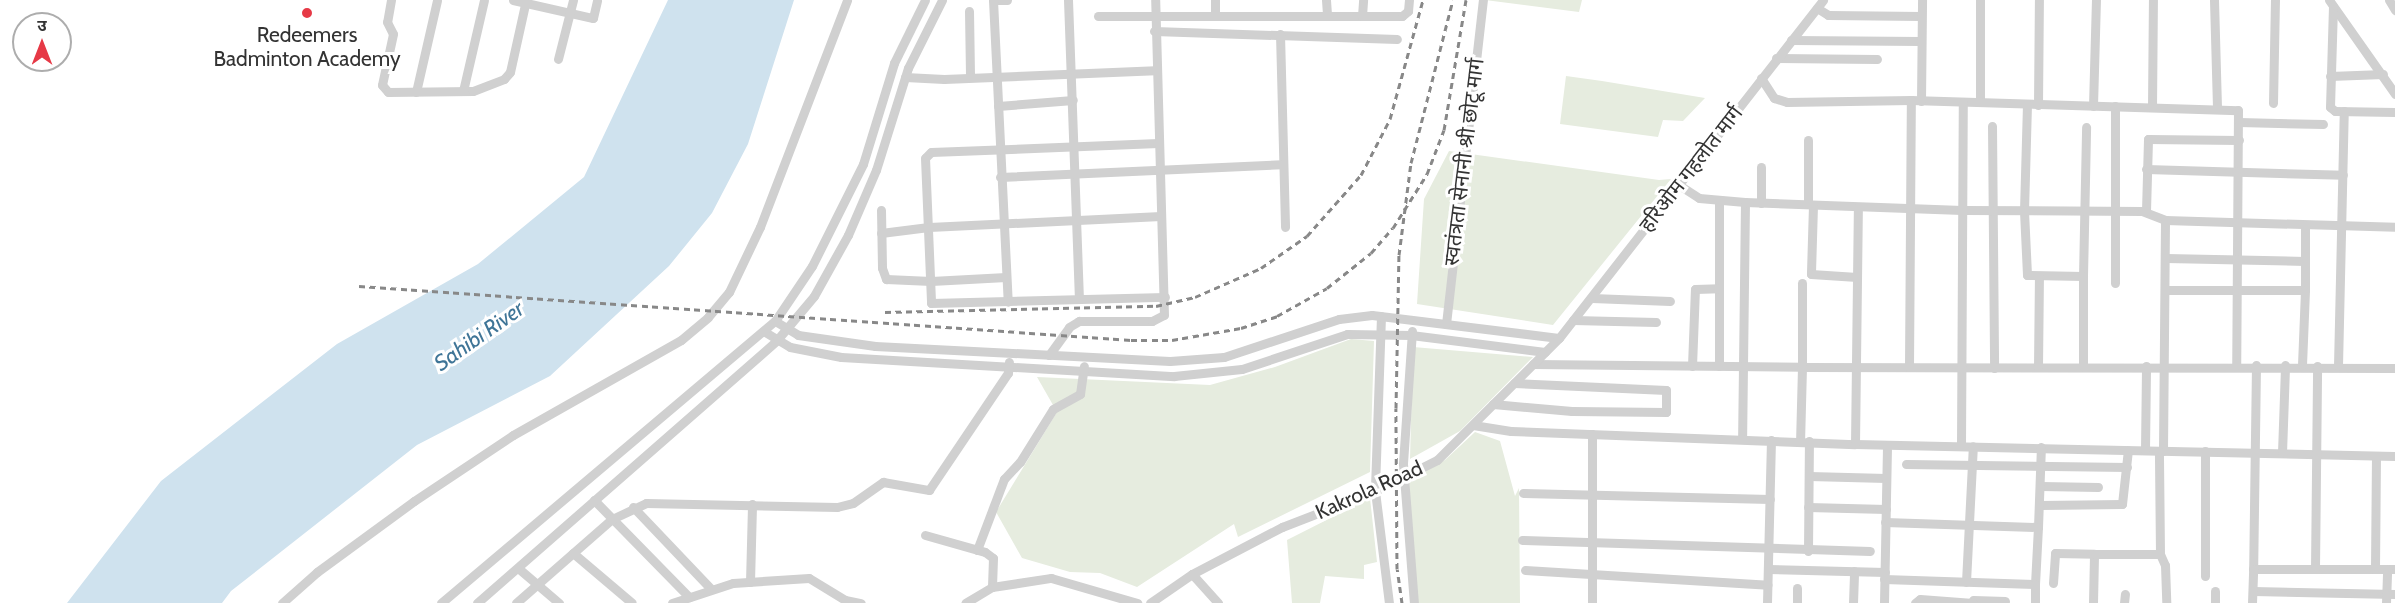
<!DOCTYPE html>
<meta charset="utf-8">
<style>
body{margin:0}
#map{position:relative;width:2395px;height:603px;overflow:hidden;background:#fff;font-family:Cabin,"Noto Sans Devanagari",sans-serif}
div>[style]{position:absolute}
[style*='--x']{left:calc(var(--x)*1px);top:calc(var(--y)*1px);width:calc(var(--w)*1px);rotate:calc(var(--a)*1deg)}
.green>*{inset:0;background:#e6ecdf}
.water>*{inset:0;background:#cfe2ee}
.minor>*{height:9px;margin:-4.5px;padding:0 4.5px;transform-origin:4.5px;border-radius:4.5px;background:#d0d0d0}
.rail>*{height:3px;margin-top:-1.5px;transform-origin:0;background:repeating-linear-gradient(90deg,#888 0 6px,transparent 0 10.5px)}
.dots>*{width:16px;height:16px;translate:-50% -50%;box-sizing:border-box;border:3px solid #fff;border-radius:50%}
span{translate:-50% -50%;white-space:nowrap;text-align:center;line-height:1.15;-webkit-text-stroke:6px #fff;paint-order:stroke}
.poi-label{font-size:21px;color:#333}
.street-label{font-size:21px;color:#333}
.water-label{font-size:22px;color:#3f7597;font-style:italic}
.north{position:absolute;left:12px;top:12px;width:60px;height:60px;box-sizing:border-box;background:#fff;border:2px solid #adadad;border-radius:50%;rotate:0deg;font-size:16px;font-weight:700;line-height:24px;text-align:center;color:#333}
.north::after{content:'';display:block;margin:auto;width:21px;height:27px;background:#e63946;clip-path:polygon(50% 0,100% 100%,50% 72%,0 100%)}
</style>
<div id="map">
<div class="green">
<i style="clip-path:polygon(1485px 0,1582px 0,1579px 12px)"></i>
<i style="clip-path:polygon(1566px 76px,1602px 81px,1705px 98px,1683px 121px,1663px 120px,1658px 137px,1560px 124px)"></i>
<i style="clip-path:polygon(1449px 151px,1659px 180px,1671px 179px,1553px 325px,1417px 304px,1424px 199px)"></i>
<i style="clip-path:polygon(1351px 339px,1374px 341px,1370px 472px,1238px 537px,1234px 524px,1137px 587px,1100px 573px,1070px 572px,1022px 558px,996px 512px,1057px 412px,1037px 377px,1210px 385px,1275px 367px)"></i>
<i style="clip-path:polygon(1413px 347px,1533px 357px,1460px 431px,1410px 459px)"></i>
<i style="clip-path:polygon(1475px 432px,1500px 441px,1515px 496px,1519px 488px,1520px 603px,1418px 603px,1412px 559px,1409px 479px,1445px 460px)"></i>
<i style="clip-path:polygon(1370px 498px,1377px 562px,1364px 565px,1364px 579px,1325px 576px,1320px 603px,1292px 603px,1287px 540px)"></i>
</div>
<div class="water">
<i style="clip-path:polygon(668px 0,794px 0,748px 144px,712px 213px,669px 266px,550px 376px,417px 445px,231px 591px,222px 603px,67px 603px,161px 481px,337px 344px,478px 264px,584px 177px)"></i>
</div>
<div class="minor">
<i style="--x:391;--y:0;--w:22;--a:100"></i>
<i style="--x:387;--y:22;--w:13;--a:63"></i>
<i style="--x:393;--y:34;--w:52;--a:102.2"></i>
<i style="--x:382;--y:85;--w:9;--a:49"></i>
<i style="--x:388;--y:92;--w:85;--a:-0.7"></i>
<i style="--x:473;--y:91;--w:33;--a:-21"></i>
<i style="--x:504;--y:79;--w:9;--a:-49"></i>
<i style="--x:510;--y:72;--w:74;--a:-77.5"></i>
<i style="--x:513;--y:0;--w:82;--a:12.7"></i>
<i style="--x:593;--y:18;--w:18;--a:-77"></i>
<i style="--x:1007;--y:0;--w:14;--a:180"></i>
<i style="--x:993;--y:0;--w:302;--a:87.2"></i>
<i style="--x:1068;--y:0;--w:299;--a:87.9"></i>
<i style="--x:1326;--y:0;--w:15;--a:86"></i>
<i style="--x:1980;--y:0;--w:102;--a:90"></i>
<i style="--x:2214;--y:0;--w:107;--a:88.4"></i>
<i style="--x:2329;--y:0;--w:115;--a:54.9"></i>
<i style="--x:2389;--y:0;--w:12;--a:59"></i>
<i style="--x:2333;--y:6;--w:101;--a:91.7"></i>
<i style="--x:2330;--y:107;--w:6;--a:39"></i>
<i style="--x:2335;--y:111;--w:60;--a:1"></i>
<i style="--x:1817;--y:8;--w:13;--a:32"></i>
<i style="--x:1828;--y:15;--w:93;--a:0.6"></i>
<i style="--x:969;--y:11;--w:66;--a:89.1"></i>
<i style="--x:1215;--y:14;--w:14;--a:-90"></i>
<i style="--x:1098;--y:16;--w:304;--a:0"></i>
<i style="--x:1402;--y:16;--w:8;--a:-40"></i>
<i style="--x:1408;--y:11;--w:11;--a:-85"></i>
<i style="--x:1362;--y:16;--w:16;--a:-86"></i>
<i style="--x:1154;--y:31;--w:243;--a:1.9"></i>
<i style="--x:1280;--y:34;--w:193;--a:88.5"></i>
<i style="--x:1791;--y:40;--w:130;--a:0.4"></i>
<i style="--x:1776;--y:58;--w:101;--a:0.6"></i>
<i style="--x:558;--y:59;--w:61;--a:-75.7"></i>
<i style="--x:2330;--y:76;--w:53;--a:-2.2"></i>
<i style="--x:905;--y:77;--w:39;--a:3"></i>
<i style="--x:944;--y:79;--w:211;--a:-2.4"></i>
<i style="--x:1761;--y:78;--w:24;--a:57"></i>
<i style="--x:1774;--y:98;--w:14;--a:17"></i>
<i style="--x:1787;--y:102;--w:124;--a:-0.9"></i>
<i style="--x:1911;--y:100;--w:327;--a:1.8"></i>
<i style="--x:2238;--y:110;--w:255;--a:90.4"></i>
<i style="--x:463;--y:91;--w:93;--a:-77"></i>
<i style="--x:416;--y:92;--w:94;--a:-77.1"></i>
<i style="--x:1921;--y:101;--w:101;--a:-89.4"></i>
<i style="--x:2273;--y:103;--w:103;--a:-88.9"></i>
<i style="--x:2027;--y:104;--w:107;--a:91.6"></i>
<i style="--x:2024;--y:211;--w:64;--a:87.3"></i>
<i style="--x:2027;--y:275;--w:56;--a:1"></i>
<i style="--x:2083;--y:276;--w:149;--a:-88.8"></i>
<i style="--x:2038;--y:105;--w:105;--a:-89.5"></i>
<i style="--x:998;--y:106;--w:75;--a:-4.6"></i>
<i style="--x:2093;--y:106;--w:106;--a:-88.4"></i>
<i style="--x:2152;--y:107;--w:107;--a:-89.5"></i>
<i style="--x:2239;--y:122;--w:84;--a:1.4"></i>
<i style="--x:1992;--y:126;--w:242;--a:89.5"></i>
<i style="--x:1158;--y:143;--w:227;--a:177.7"></i>
<i style="--x:931;--y:152;--w:8;--a:135"></i>
<i style="--x:925;--y:158;--w:145;--a:87.6"></i>
<i style="--x:931;--y:303;--w:234;--a:-1.5"></i>
<i style="--x:1761;--y:167;--w:36;--a:90"></i>
<i style="--x:2146;--y:169;--w:197;--a:1.7"></i>
<i style="--x:1000;--y:177;--w:281;--a:-2.6"></i>
<i style="--x:1679;--y:185;--w:24;--a:33"></i>
<i style="--x:1699;--y:198;--w:46;--a:5"></i>
<i style="--x:1745;--y:202;--w:236;--a:90.7"></i>
<i style="--x:1719;--y:201;--w:165;--a:90"></i>
<i style="--x:1745;--y:202;--w:217;--a:2.1"></i>
<i style="--x:1962;--y:210;--w:180;--a:0.3"></i>
<i style="--x:2142;--y:211;--w:25;--a:21"></i>
<i style="--x:2165;--y:220;--w:230;--a:1.7"></i>
<i style="--x:1808;--y:204;--w:64;--a:-90"></i>
<i style="--x:1813;--y:205;--w:69;--a:91.7"></i>
<i style="--x:1811;--y:274;--w:46;--a:3.7"></i>
<i style="--x:881;--y:210;--w:58;--a:89"></i>
<i style="--x:882;--y:268;--w:12;--a:70"></i>
<i style="--x:886;--y:279;--w:45;--a:2.5"></i>
<i style="--x:931;--y:281;--w:75;--a:-3.1"></i>
<i style="--x:2146;--y:211;--w:72;--a:-88.4"></i>
<i style="--x:2148;--y:139;--w:91;--a:0.6"></i>
<i style="--x:881;--y:233;--w:48;--a:-7.1"></i>
<i style="--x:929;--y:227;--w:232;--a:-2.7"></i>
<i style="--x:2166;--y:258;--w:139;--a:1.2"></i>
<i style="--x:1802;--y:283;--w:84;--a:90"></i>
<i style="--x:1802;--y:367;--w:593;--a:0.1"></i>
<i style="--x:2115;--y:283;--w:177;--a:-90"></i>
<i style="--x:2165;--y:290;--w:140;--a:0"></i>
<i style="--x:2305;--y:290;--w:65;--a:-90"></i>
<i style="--x:1592;--y:298;--w:78;--a:2.2"></i>
<i style="--x:1381;--y:316;--w:175;--a:92"></i>
<i style="--x:1375;--y:491;--w:113;--a:82.9"></i>
<i style="--x:1573;--y:320;--w:83;--a:1.4"></i>
<i style="--x:775;--y:321;--w:27;--a:31"></i>
<i style="--x:798;--y:335;--w:78;--a:8.1"></i>
<i style="--x:875;--y:346;--w:295;--a:2.9"></i>
<i style="--x:1170;--y:361;--w:54;--a:-4.2"></i>
<i style="--x:1224;--y:357;--w:121;--a:-18.3"></i>
<i style="--x:1339;--y:319;--w:33;--a:-7"></i>
<i style="--x:1372;--y:315;--w:188;--a:7"></i>
<i style="--x:1446;--y:324;--w:326;--a:-83.5"></i>
<i style="--x:1412;--y:331;--w:133;--a:93.9"></i>
<i style="--x:1403;--y:464;--w:139;--a:85.5"></i>
<i style="--x:765;--y:332;--w:29;--a:31"></i>
<i style="--x:790;--y:347;--w:52;--a:11.1"></i>
<i style="--x:841;--y:357;--w:334;--a:3.3"></i>
<i style="--x:1174;--y:376;--w:68;--a:-5.9"></i>
<i style="--x:1242;--y:369;--w:111;--a:-18.4"></i>
<i style="--x:1347;--y:334;--w:64;--a:0.9"></i>
<i style="--x:1411;--y:335;--w:135;--a:7.2"></i>
<i style="--x:1049;--y:355;--w:34;--a:-54"></i>
<i style="--x:1069;--y:327;--w:12;--a:-31"></i>
<i style="--x:1079;--y:321;--w:73;--a:0"></i>
<i style="--x:1152;--y:321;--w:13;--a:-27"></i>
<i style="--x:1164;--y:315;--w:315;--a:-91.6"></i>
<i style="--x:1533;--y:364;--w:269;--a:0.6"></i>
<i style="--x:1802;--y:367;--w:74;--a:91.5"></i>
<i style="--x:2256;--y:365;--w:204;--a:90.8"></i>
<i style="--x:2253;--y:569;--w:142;--a:0"></i>
<i style="--x:2302;--y:365;--w:75;--a:-87.7"></i>
<i style="--x:1692;--y:366;--w:77;--a:-87.8"></i>
<i style="--x:1695;--y:289;--w:24;--a:-2"></i>
<i style="--x:2338;--y:366;--w:255;--a:-88.7"></i>
<i style="--x:1909;--y:367;--w:267;--a:-89.6"></i>
<i style="--x:2038;--y:367;--w:91;--a:-89.4"></i>
<i style="--x:2083;--y:367;--w:91;--a:-90"></i>
<i style="--x:1493;--y:404;--w:79;--a:5.1"></i>
<i style="--x:1572;--y:411;--w:94;--a:0.6"></i>
<i style="--x:1666;--y:412;--w:22;--a:-90"></i>
<i style="--x:1666;--y:390;--w:152;--a:-177.4"></i>
<i style="--x:1473;--y:425;--w:38;--a:9"></i>
<i style="--x:1511;--y:431;--w:344;--a:2.2"></i>
<i style="--x:1855;--y:444;--w:540;--a:1.27"></i>
<i style="--x:1592;--y:434;--w:169;--a:90"></i>
<i style="--x:1855;--y:444;--w:237;--a:-89.3"></i>
<i style="--x:1961;--y:446;--w:344;--a:-89.7"></i>
<i style="--x:2145;--y:450;--w:84;--a:-89.3"></i>
<i style="--x:2163;--y:451;--w:231;--a:-89.5"></i>
<i style="--x:2282;--y:453;--w:88;--a:-88"></i>
<i style="--x:1906;--y:464;--w:221;--a:0.8"></i>
<i style="--x:1809;--y:476;--w:77;--a:1.5"></i>
<i style="--x:2041;--y:486;--w:57;--a:1"></i>
<i style="--x:1523;--y:493;--w:247;--a:1.4"></i>
<i style="--x:594;--y:500;--w:136;--a:45.6"></i>
<i style="--x:2041;--y:505;--w:81;--a:-0.7"></i>
<i style="--x:2122;--y:504;--w:54;--a:-83.7"></i>
<i style="--x:633;--y:507;--w:113;--a:46.4"></i>
<i style="--x:1808;--y:507;--w:78;--a:1.5"></i>
<i style="--x:1885;--y:522;--w:153;--a:1.9"></i>
<i style="--x:2038;--y:527;--w:80;--a:-87.9"></i>
<i style="--x:925;--y:535;--w:62;--a:15.8"></i>
<i style="--x:985;--y:552;--w:10;--a:37"></i>
<i style="--x:993;--y:558;--w:29;--a:92"></i>
<i style="--x:992;--y:587;--w:31;--a:149"></i>
<i style="--x:1522;--y:540;--w:348;--a:1.8"></i>
<i style="--x:977;--y:550;--w:76;--a:-69.2"></i>
<i style="--x:1004;--y:479;--w:23;--a:-47"></i>
<i style="--x:1020;--y:462;--w:62;--a:-58.1"></i>
<i style="--x:1053;--y:409;--w:31;--a:-29"></i>
<i style="--x:1080;--y:394;--w:28;--a:-82"></i>
<i style="--x:1808;--y:551;--w:110;--a:-89.5"></i>
<i style="--x:573;--y:553;--w:77;--a:40.3"></i>
<i style="--x:2160;--y:554;--w:12;--a:66"></i>
<i style="--x:2165;--y:565;--w:38;--a:88"></i>
<i style="--x:518;--y:568;--w:54;--a:40.5"></i>
<i style="--x:1768;--y:569;--w:117;--a:1.5"></i>
<i style="--x:2315;--y:569;--w:203;--a:-89.4"></i>
<i style="--x:2375;--y:569;--w:113;--a:-89.5"></i>
<i style="--x:1525;--y:570;--w:243;--a:3.5"></i>
<i style="--x:1192;--y:574;--w:39;--a:48"></i>
<i style="--x:2205;--y:576;--w:125;--a:-90"></i>
<i style="--x:1884;--y:579;--w:151;--a:1.9"></i>
<i style="--x:2035;--y:584;--w:57;--a:-87"></i>
<i style="--x:750;--y:582;--w:78;--a:-88.5"></i>
<i style="--x:1966;--y:582;--w:136;--a:-87.1"></i>
<i style="--x:2053;--y:583;--w:30;--a:-86"></i>
<i style="--x:2055;--y:553;--w:39;--a:1"></i>
<i style="--x:992;--y:587;--w:60;--a:-8.7"></i>
<i style="--x:1051;--y:578;--w:90;--a:16.2"></i>
<i style="--x:2253;--y:591;--w:142;--a:1.2"></i>
<i style="--x:1973;--y:600;--w:32;--a:2"></i>
<i style="--x:282;--y:603;--w:47;--a:-41.5"></i>
<i style="--x:317;--y:572;--w:120;--a:-36.2"></i>
<i style="--x:414;--y:501;--w:119;--a:-33.7"></i>
<i style="--x:513;--y:435;--w:193;--a:-29.5"></i>
<i style="--x:681;--y:340;--w:35;--a:-40"></i>
<i style="--x:708;--y:317;--w:33;--a:-50"></i>
<i style="--x:729;--y:292;--w:72;--a:-64.5"></i>
<i style="--x:760;--y:227;--w:243;--a:-69"></i>
<i style="--x:441;--y:603;--w:437;--a:-40.2"></i>
<i style="--x:775;--y:321;--w:66;--a:-56.1"></i>
<i style="--x:812;--y:266;--w:114;--a:-63.4"></i>
<i style="--x:863;--y:164;--w:106;--a:-72.9"></i>
<i style="--x:894;--y:63;--w:70;--a:-63.8"></i>
<i style="--x:477;--y:603;--w:399;--a:-41.2"></i>
<i style="--x:777;--y:340;--w:57;--a:-49.9"></i>
<i style="--x:814;--y:296;--w:70;--a:-60.9"></i>
<i style="--x:848;--y:235;--w:71;--a:-66.7"></i>
<i style="--x:876;--y:170;--w:107;--a:-72.6"></i>
<i style="--x:908;--y:68;--w:76;--a:-63.4"></i>
<i style="--x:516;--y:603;--w:128;--a:-41.2"></i>
<i style="--x:612;--y:519;--w:38;--a:-25"></i>
<i style="--x:646;--y:503;--w:191;--a:1.2"></i>
<i style="--x:837;--y:507;--w:16;--a:-14"></i>
<i style="--x:853;--y:503;--w:37;--a:-35"></i>
<i style="--x:883;--y:482;--w:47;--a:9.9"></i>
<i style="--x:929;--y:490;--w:141;--a:-56"></i>
<i style="--x:1008;--y:373;--w:11;--a:-85"></i>
<i style="--x:672;--y:603;--w:64;--a:-18.2"></i>
<i style="--x:733;--y:583;--w:76;--a:-3.8"></i>
<i style="--x:809;--y:578;--w:42;--a:31.4"></i>
<i style="--x:845;--y:600;--w:16;--a:11"></i>
<i style="--x:1150;--y:603;--w:51;--a:-34.6"></i>
<i style="--x:1192;--y:574;--w:102;--a:-27.6"></i>
<i style="--x:1282;--y:527;--w:100;--a:-21.2"></i>
<i style="--x:1375;--y:491;--w:69;--a:-26.6"></i>
<i style="--x:1437;--y:460;--w:173;--a:-45"></i>
<i style="--x:1559;--y:338;--w:429;--a:-52"></i>
<i style="--x:1767;--y:603;--w:163;--a:-88.6"></i>
<i style="--x:1797;--y:603;--w:15;--a:-90"></i>
<i style="--x:1853;--y:603;--w:32;--a:-88"></i>
<i style="--x:1884;--y:603;--w:158;--a:-88.9"></i>
<i style="--x:1915;--y:603;--w:6;--a:-39"></i>
<i style="--x:1920;--y:599;--w:53;--a:4.3"></i>
<i style="--x:2035;--y:603;--w:19;--a:-90"></i>
<i style="--x:2093;--y:603;--w:49;--a:-88.8"></i>
<i style="--x:2094;--y:554;--w:66;--a:0"></i>
<i style="--x:2160;--y:554;--w:103;--a:-90.6"></i>
<i style="--x:2124;--y:603;--w:9;--a:-84"></i>
<i style="--x:2215;--y:603;--w:12;--a:-90"></i>
<i style="--x:2252;--y:603;--w:34;--a:-88"></i>
<i style="--x:2386;--y:603;--w:34;--a:-88"></i>
</div>
<div class="rail">
<i style="--x:359;--y:286;--w:774;--a:4"></i>
<i style="--x:1131;--y:340;--w:41;--a:0"></i>
<i style="--x:1172;--y:340;--w:70;--a:-9.9"></i>
<i style="--x:1241;--y:328;--w:38;--a:-18"></i>
<i style="--x:1277;--y:316;--w:57;--a:-29.2"></i>
<i style="--x:1327;--y:288;--w:56;--a:-38.5"></i>
<i style="--x:1371;--y:253;--w:33;--a:-49"></i>
<i style="--x:1393;--y:228;--w:64;--a:-57.8"></i>
<i style="--x:1427;--y:174;--w:47;--a:-68.9"></i>
<i style="--x:1444;--y:130;--w:132;--a:-80.4"></i>
<i style="--x:885;--y:312;--w:271;--a:-1.3"></i>
<i style="--x:1156;--y:306;--w:40;--a:-13"></i>
<i style="--x:1195;--y:297;--w:72;--a:-23.7"></i>
<i style="--x:1261;--y:268;--w:56;--a:-34.8"></i>
<i style="--x:1307;--y:236;--w:81;--a:-48.5"></i>
<i style="--x:1361;--y:175;--w:63;--a:-62.6"></i>
<i style="--x:1390;--y:119;--w:123;--a:-74.5"></i>
<i style="--x:1402;--y:603;--w:34;--a:-98"></i>
<i style="--x:1397;--y:569;--w:161;--a:-90.4"></i>
<i style="--x:1396;--y:408;--w:153;--a:-88.9"></i>
<i style="--x:1399;--y:255;--w:93;--a:-82.6"></i>
<i style="--x:1411;--y:163;--w:168;--a:-75.6"></i>
</div>
<div class="dots">
<i style="left:307px;top:13px;background:#e63946"></i>
</div>
<div class="poi-label">
<span style="left:307px;top:47px">Redeemers<br>Badminton Academy</span>
</div>
<div class="street-label">
<span style="left:1464px;top:162px;rotate:-83deg">स्वतंत्रता सेनानी श्री छोटू मार्ग</span>
<span style="left:1691px;top:169px;rotate:-52deg">हरिओम गहलोत मार्ग</span>
<span style="left:1369px;top:490px;rotate:-24deg">Kakrola Road</span>
</div>
<div class="water-label">
<span style="left:479px;top:336px;rotate:-35deg">Sahibi River</span>
</div>
<div class="north">उ</div>
</div>
